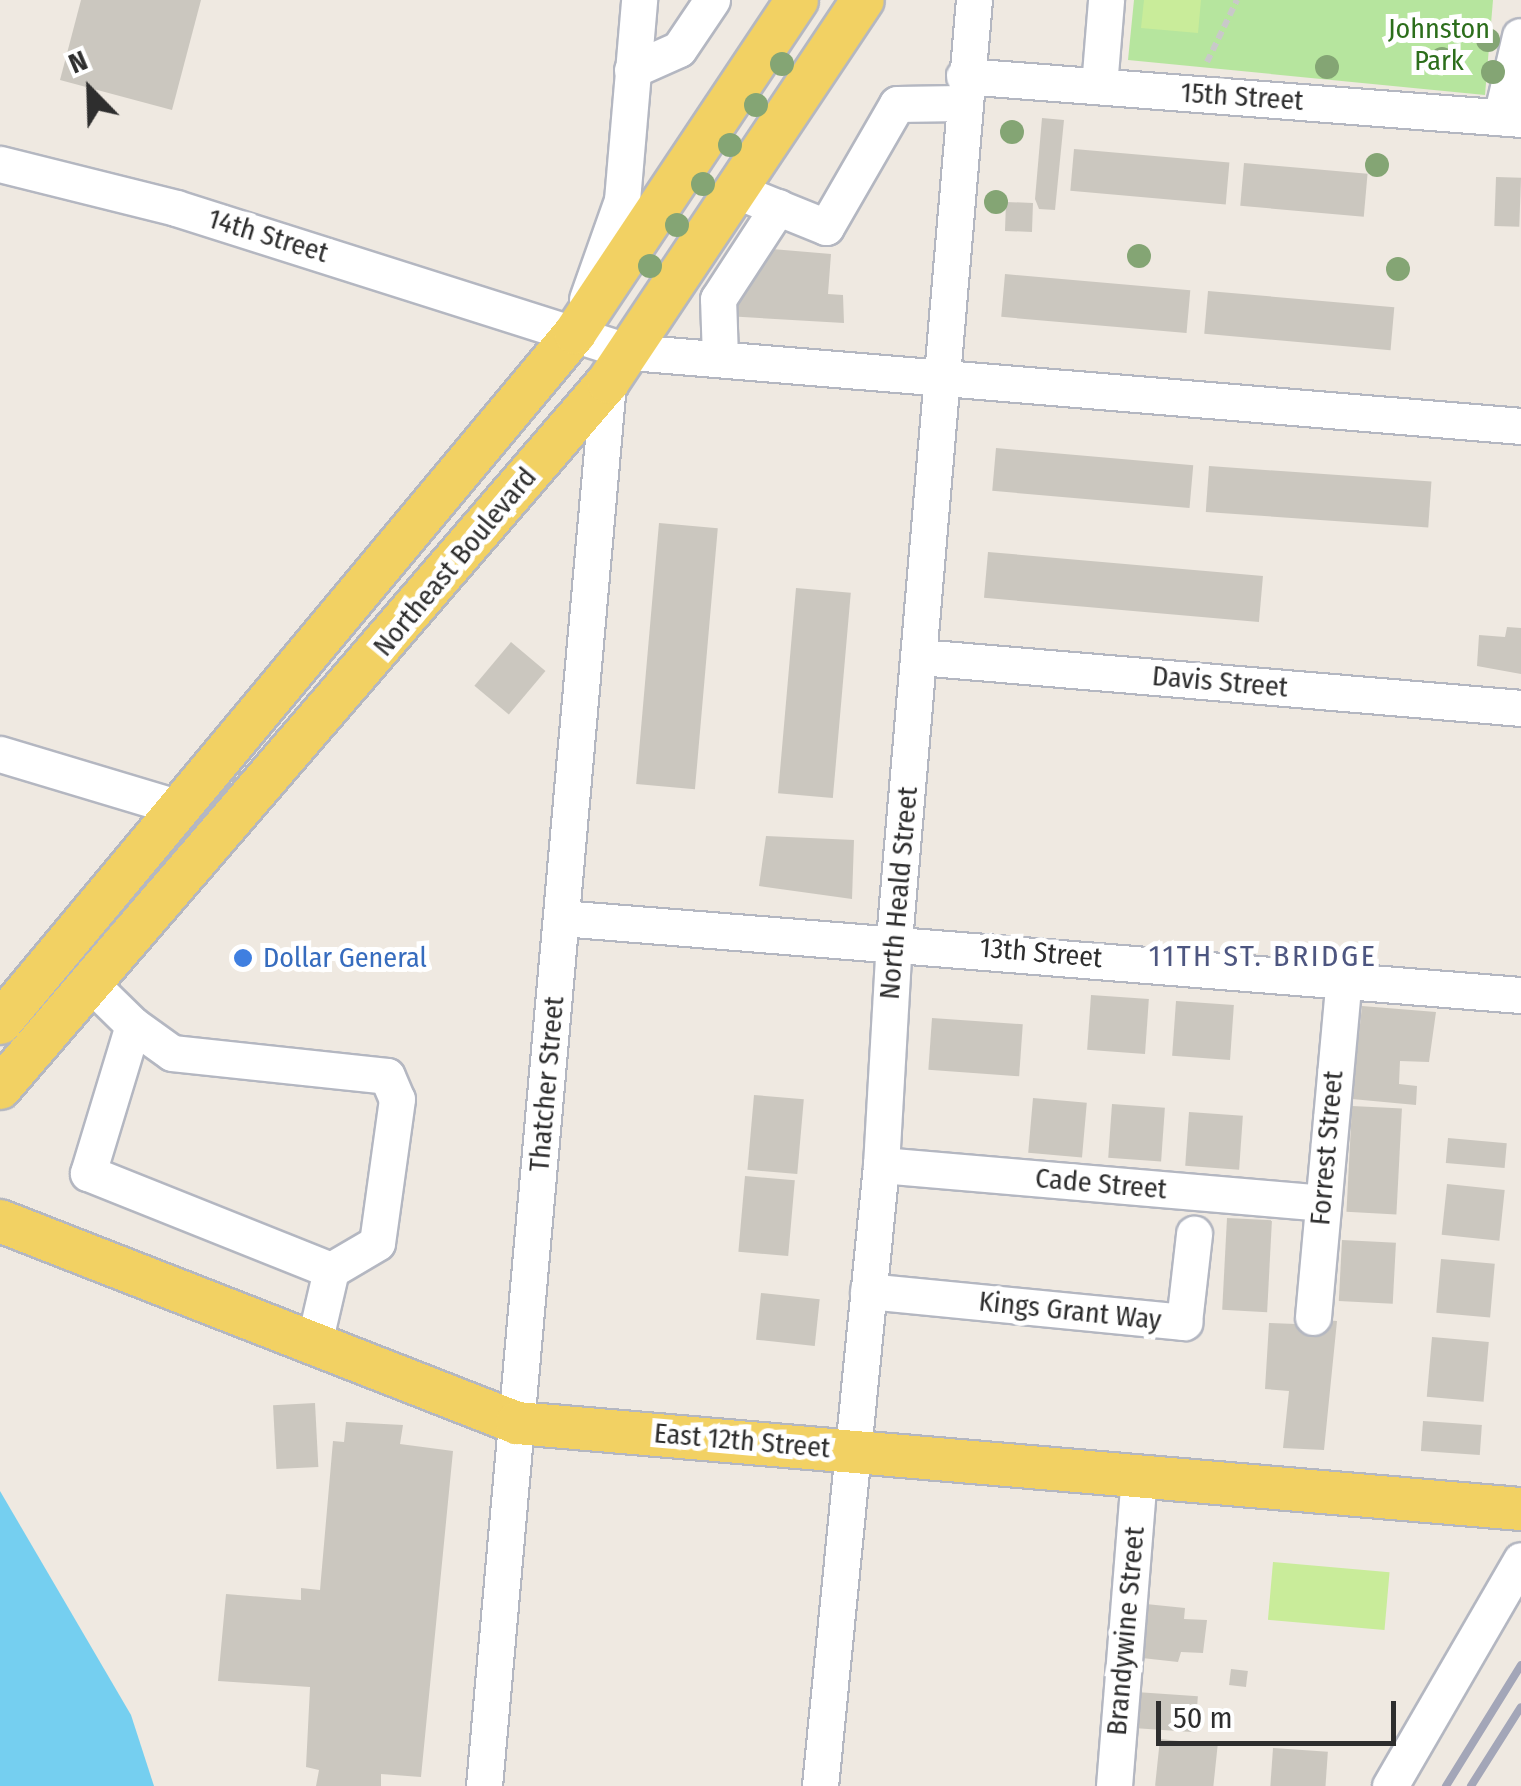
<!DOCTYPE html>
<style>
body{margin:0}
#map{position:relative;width:1521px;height:1786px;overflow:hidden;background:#efe9e1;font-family:"Fira Sans Condensed",sans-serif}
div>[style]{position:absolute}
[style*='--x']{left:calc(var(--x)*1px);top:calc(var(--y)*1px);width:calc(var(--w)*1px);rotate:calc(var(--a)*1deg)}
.green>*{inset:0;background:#b6e59e}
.pitch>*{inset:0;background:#c9ec9a;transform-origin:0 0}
.water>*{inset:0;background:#75cff0}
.building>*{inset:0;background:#cbc7bf;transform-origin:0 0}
.path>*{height:6px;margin-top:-3px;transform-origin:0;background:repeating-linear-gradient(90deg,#c9c9c9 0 8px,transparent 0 13px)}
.roads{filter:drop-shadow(2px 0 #b4b7c1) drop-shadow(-2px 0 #b4b7c1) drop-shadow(0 2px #b4b7c1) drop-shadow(0 -2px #b4b7c1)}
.minor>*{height:35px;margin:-17.5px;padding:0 17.5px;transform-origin:17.5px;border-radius:17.5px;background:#fff}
.major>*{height:42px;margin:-21px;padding:0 21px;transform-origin:21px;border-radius:21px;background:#f2d163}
.rail>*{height:8px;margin:-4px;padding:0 4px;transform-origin:4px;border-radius:4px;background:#a3a6b8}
.trees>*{width:24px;height:24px;margin:-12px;border-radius:50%;background:#84a574}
.dots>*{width:28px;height:28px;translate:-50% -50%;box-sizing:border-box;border:5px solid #fff;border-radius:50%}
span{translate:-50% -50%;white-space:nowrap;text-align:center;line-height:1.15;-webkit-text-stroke:10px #fff;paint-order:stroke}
.park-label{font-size:28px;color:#2c6e1b}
.street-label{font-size:28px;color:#2e2e2e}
.shop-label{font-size:28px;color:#366cbe}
.left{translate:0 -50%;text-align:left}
.neighbourhood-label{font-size:30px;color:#4d5680;letter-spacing:2.5px}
.north{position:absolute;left:40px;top:40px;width:100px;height:100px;-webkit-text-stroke:8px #fff;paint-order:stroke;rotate:337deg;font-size:28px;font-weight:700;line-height:40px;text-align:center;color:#2e2e2e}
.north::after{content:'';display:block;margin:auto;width:35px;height:45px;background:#2e2e2e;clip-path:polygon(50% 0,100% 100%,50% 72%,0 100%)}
.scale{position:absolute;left:1156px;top:1701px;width:240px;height:45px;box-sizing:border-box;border:5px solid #2e2e2e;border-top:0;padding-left:12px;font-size:30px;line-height:35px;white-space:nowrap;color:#2e2e2e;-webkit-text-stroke:8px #fff;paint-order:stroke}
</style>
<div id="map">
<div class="green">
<i style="clip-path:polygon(1134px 0,1493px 0,1485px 95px,1128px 60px)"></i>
</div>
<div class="pitch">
<i style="clip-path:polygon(1144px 0,1201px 0,1198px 33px,1141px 28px)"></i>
<i style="left:1273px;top:1562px;width:117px;height:58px;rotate:5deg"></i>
</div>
<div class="water">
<i style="clip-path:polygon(0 1491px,131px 1715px,154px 1786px,0 1786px)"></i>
</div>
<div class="building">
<i style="clip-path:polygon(81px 0,201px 0,172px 110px,60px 80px)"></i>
<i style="clip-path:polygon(1042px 118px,1064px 120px,1055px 210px,1039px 209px,1035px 199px)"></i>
<i style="left:1074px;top:149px;width:156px;height:42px;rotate:5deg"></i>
<i style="left:1244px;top:163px;width:124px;height:43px;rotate:5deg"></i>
<i style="left:1496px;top:177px;width:25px;height:49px;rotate:2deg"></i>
<i style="left:1006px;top:202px;width:27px;height:29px;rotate:2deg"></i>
<i style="clip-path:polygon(772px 249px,831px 254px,828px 294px,843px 295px,844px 323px,726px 316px)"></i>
<i style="left:1005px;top:274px;width:186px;height:43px;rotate:5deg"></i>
<i style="left:1208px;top:291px;width:187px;height:43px;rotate:5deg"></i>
<i style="left:996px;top:448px;width:198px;height:43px;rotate:5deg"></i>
<i style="left:1209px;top:466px;width:223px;height:46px;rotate:4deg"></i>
<i style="left:659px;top:523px;width:59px;height:262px;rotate:5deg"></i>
<i style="left:988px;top:552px;width:276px;height:46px;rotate:5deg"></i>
<i style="left:796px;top:588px;width:55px;height:206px;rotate:5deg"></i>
<i style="clip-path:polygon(1507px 627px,1521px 628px,1521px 674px,1477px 666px,1479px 635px,1505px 637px)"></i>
<i style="left:511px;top:642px;width:45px;height:57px;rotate:40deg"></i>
<i style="clip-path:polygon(766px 836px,854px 840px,852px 899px,759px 886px)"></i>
<i style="left:1091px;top:995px;width:58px;height:55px;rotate:4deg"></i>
<i style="left:1176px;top:1001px;width:58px;height:55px;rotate:4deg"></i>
<i style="clip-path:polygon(1362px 1006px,1436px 1012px,1429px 1062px,1400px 1061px,1399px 1084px,1417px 1086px,1416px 1105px,1352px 1099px)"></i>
<i style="left:932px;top:1018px;width:91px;height:52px;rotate:4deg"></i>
<i style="left:754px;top:1095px;width:50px;height:75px;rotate:5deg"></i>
<i style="left:1033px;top:1098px;width:54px;height:55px;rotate:5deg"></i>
<i style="left:1112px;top:1104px;width:53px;height:54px;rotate:4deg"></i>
<i style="left:1352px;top:1106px;width:50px;height:106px;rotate:3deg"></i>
<i style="left:1189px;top:1112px;width:54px;height:54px;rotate:4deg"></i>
<i style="left:1448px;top:1138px;width:59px;height:25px;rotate:5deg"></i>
<i style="left:745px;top:1176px;width:50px;height:76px;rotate:5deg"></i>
<i style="left:1447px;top:1184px;width:58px;height:51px;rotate:6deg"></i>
<i style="left:1227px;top:1218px;width:45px;height:92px;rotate:3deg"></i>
<i style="left:1342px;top:1240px;width:54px;height:61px;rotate:3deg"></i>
<i style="left:1441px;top:1259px;width:54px;height:54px;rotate:5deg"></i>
<i style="left:761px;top:1293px;width:59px;height:47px;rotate:6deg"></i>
<i style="clip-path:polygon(1298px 1318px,1337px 1321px,1324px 1450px,1283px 1448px,1289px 1391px,1265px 1389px,1269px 1323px,1296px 1324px)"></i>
<i style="left:1432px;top:1337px;width:57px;height:60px;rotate:5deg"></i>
<i style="left:315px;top:1403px;width:64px;height:42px;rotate:87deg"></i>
<i style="left:1423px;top:1421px;width:59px;height:30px;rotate:4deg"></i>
<i style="clip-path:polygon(346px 1422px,403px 1425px,400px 1444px,453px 1451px,421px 1777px,381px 1774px,381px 1786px,316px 1786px,319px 1770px,306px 1767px,310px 1687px,218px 1681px,226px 1594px,301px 1600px,301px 1588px,320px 1590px,333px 1441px,344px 1442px)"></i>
<i style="clip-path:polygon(1146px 1604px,1185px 1608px,1184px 1619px,1207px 1620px,1203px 1653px,1181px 1652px,1178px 1662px,1142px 1658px)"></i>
<i style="left:1231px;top:1669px;width:17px;height:16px;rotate:7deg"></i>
<i style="left:1136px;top:1692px;width:62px;height:36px;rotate:4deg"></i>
<i style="left:1160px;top:1739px;width:58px;height:47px;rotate:6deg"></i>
<i style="left:1273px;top:1748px;width:55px;height:38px;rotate:4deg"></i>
</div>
<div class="path">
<i style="--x:1207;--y:62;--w:69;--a:-64.2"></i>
</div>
<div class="roads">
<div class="minor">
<i style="--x:632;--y:70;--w:51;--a:-24.1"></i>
<i style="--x:679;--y:49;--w:59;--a:-56"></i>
<i style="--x:964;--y:76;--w:559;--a:4.41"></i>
<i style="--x:1099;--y:86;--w:86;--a:-85.3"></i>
<i style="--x:1501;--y:117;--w:83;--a:-76.8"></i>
<i style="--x:0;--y:164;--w:181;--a:14"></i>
<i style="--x:176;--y:208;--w:477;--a:17.6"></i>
<i style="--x:631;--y:352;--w:893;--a:4.75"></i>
<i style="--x:737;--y:191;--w:96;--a:22"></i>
<i style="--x:826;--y:227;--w:142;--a:-60"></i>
<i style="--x:897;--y:104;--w:64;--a:-0.9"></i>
<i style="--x:587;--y:299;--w:105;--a:-70.5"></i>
<i style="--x:622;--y:200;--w:201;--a:-85.1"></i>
<i style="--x:720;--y:358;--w:59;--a:-91.9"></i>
<i style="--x:718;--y:299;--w:110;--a:-56.9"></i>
<i style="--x:919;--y:657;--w:604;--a:4.84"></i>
<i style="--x:0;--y:754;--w:185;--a:16.7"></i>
<i style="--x:561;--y:918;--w:963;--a:4.59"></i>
<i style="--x:90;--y:983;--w:60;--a:44.3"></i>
<i style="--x:133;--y:1025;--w:155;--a:106.9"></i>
<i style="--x:88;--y:1173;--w:262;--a:21.8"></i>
<i style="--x:331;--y:1270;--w:75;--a:103.1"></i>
<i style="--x:133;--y:1025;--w:48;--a:35.7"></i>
<i style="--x:172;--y:1053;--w:216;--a:6.1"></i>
<i style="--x:387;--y:1076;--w:25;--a:67"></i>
<i style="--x:397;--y:1099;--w:145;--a:97.9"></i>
<i style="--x:377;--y:1243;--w:53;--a:149.6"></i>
<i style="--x:881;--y:1165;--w:442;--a:4.9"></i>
<i style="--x:868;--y:1291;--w:318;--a:5.6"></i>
<i style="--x:1184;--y:1322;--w:89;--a:-83.5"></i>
<i style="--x:1313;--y:1317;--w:339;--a:-84.8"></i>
<i style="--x:484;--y:1786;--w:1409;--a:-84.95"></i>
<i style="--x:820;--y:1786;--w:624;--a:-84.39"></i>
<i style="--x:881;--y:1165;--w:225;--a:-86.7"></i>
<i style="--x:894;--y:940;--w:943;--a:-85.14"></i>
<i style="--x:1114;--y:1786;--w:310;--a:-85.4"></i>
<i style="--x:1390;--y:1786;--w:261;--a:-59.9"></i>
</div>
<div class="major">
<i style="--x:0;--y:1023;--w:898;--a:-50.19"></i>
<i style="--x:575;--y:333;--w:400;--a:-56.3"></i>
<i style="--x:0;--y:1088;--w:932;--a:-49.27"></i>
<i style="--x:608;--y:382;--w:459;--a:-56.3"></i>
<i style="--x:0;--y:1221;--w:555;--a:21.34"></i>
<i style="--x:517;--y:1423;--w:1008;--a:4.9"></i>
</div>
</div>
<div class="rail">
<i style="--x:1446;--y:1786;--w:142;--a:-58.2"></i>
<i style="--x:1471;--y:1786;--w:93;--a:-57.7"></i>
</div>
<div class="trees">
<i style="left:1488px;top:40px"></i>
<i style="left:1442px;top:59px"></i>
<i style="left:782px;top:64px"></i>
<i style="left:1327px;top:67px"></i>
<i style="left:1493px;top:72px"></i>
<i style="left:756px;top:105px"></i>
<i style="left:1012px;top:132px"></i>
<i style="left:730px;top:145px"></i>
<i style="left:1377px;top:165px"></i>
<i style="left:703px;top:184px"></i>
<i style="left:996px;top:202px"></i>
<i style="left:677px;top:225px"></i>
<i style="left:1139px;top:256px"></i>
<i style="left:650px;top:266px"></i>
<i style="left:1398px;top:269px"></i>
</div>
<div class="dots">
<i style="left:243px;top:958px;background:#3f7fe0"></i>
</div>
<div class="park-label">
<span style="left:1439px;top:45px">Johnston<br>Park</span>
</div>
<div class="street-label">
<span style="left:1242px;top:97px;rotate:4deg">15th Street</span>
<span style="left:268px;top:236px;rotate:17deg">14th Street</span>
<span style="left:455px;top:562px;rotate:-50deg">Northeast Boulevard</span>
<span style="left:1220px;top:682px;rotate:5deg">Davis Street</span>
<span style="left:899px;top:893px;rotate:-85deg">North Heald Street</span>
<span style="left:1041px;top:953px;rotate:5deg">13th Street</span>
<span style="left:547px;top:1084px;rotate:-85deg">Thatcher Street</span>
<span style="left:1327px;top:1148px;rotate:-85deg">Forrest Street</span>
<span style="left:1101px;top:1184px;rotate:5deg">Cade Street</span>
<span style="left:1070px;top:1311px;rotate:6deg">Kings Grant Way</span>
<span style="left:742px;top:1441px;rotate:5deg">East 12th Street</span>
<span style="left:1126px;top:1631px;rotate:-85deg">Brandywine Street</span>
</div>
<div class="shop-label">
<span class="left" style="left:263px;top:958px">Dollar General</span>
</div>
<div class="neighbourhood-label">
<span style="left:1263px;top:956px">11TH ST. BRIDGE</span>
</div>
<div class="north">N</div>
<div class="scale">50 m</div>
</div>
